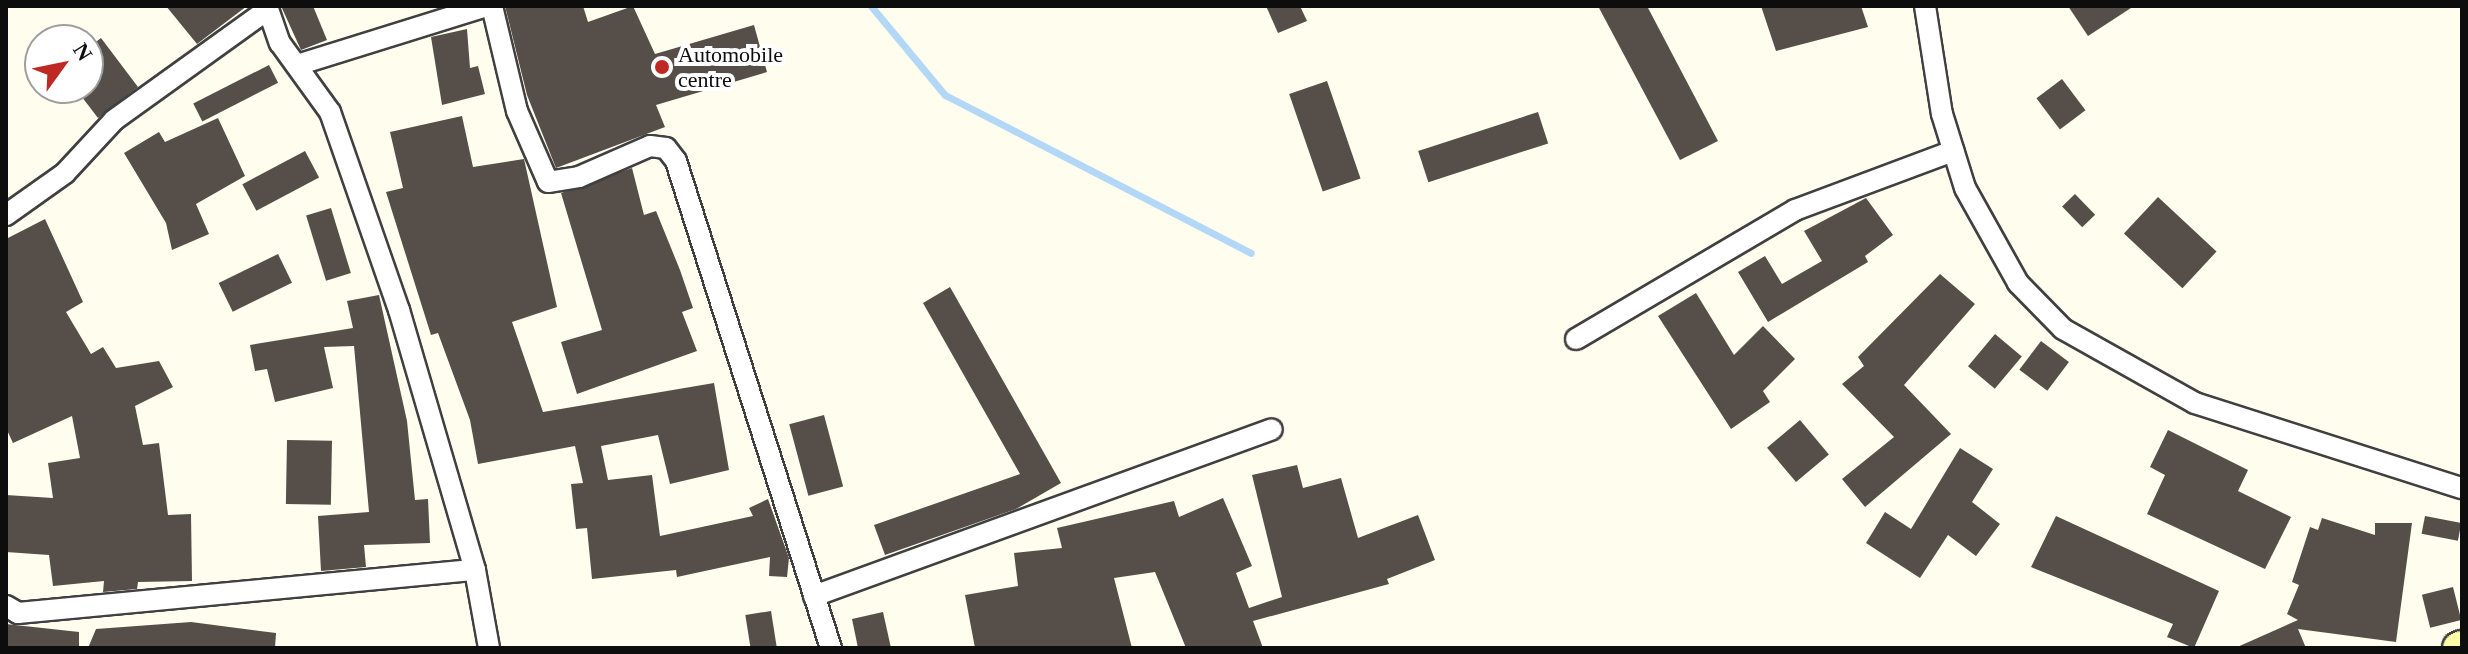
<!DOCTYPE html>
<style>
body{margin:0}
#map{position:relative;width:2468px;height:654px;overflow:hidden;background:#fffded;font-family:"Times New Roman",serif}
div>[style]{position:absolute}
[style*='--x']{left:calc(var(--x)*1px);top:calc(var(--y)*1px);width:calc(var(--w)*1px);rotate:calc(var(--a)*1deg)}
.stream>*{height:7px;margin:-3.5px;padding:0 3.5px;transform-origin:3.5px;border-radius:3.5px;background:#b2d7f7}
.building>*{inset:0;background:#564f49;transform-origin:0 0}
.roads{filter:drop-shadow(2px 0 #404040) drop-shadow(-2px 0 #404040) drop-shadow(0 2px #404040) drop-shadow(0 -2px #404040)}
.street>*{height:20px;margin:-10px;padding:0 10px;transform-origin:10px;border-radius:10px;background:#fff}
.secondary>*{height:30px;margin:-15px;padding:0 15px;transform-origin:15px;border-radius:15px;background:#fffca8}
.dots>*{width:22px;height:22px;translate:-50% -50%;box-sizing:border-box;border:4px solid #fff;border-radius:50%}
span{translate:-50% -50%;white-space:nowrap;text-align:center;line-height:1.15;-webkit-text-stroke:8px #fff;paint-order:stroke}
.poi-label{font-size:22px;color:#0d0d0d}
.left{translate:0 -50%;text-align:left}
.frame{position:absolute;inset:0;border:8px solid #0d0d0d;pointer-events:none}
.north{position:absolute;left:24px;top:24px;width:80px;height:80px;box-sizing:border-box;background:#fff;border:2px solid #9e9e9e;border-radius:50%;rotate:57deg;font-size:22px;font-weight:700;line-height:32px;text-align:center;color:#0d0d0d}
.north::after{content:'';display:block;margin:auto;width:28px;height:36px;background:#be2924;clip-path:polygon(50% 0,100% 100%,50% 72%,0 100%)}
</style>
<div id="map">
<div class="stream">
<i style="--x:871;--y:6;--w:116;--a:50.3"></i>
<i style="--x:945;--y:95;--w:344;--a:27.3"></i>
</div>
<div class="building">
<i style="clip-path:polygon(166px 6px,247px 6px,197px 44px)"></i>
<i style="clip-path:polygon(281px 6px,313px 6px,327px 40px,301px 50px)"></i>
<i style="clip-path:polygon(505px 6px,583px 6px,588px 22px,633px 6px,655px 54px,754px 25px,767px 72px,656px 105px,665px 127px,556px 168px,527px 95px)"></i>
<i style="clip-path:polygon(1266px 6px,1300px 6px,1307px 21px,1278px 33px)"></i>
<i style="clip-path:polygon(1598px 6px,1647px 6px,1718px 141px,1680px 160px)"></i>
<i style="clip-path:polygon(1761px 6px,1861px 6px,1868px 27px,1776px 51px)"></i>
<i style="clip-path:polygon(2068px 6px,2134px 6px,2088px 36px)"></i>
<i style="clip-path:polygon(467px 29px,470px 68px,478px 66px,485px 94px,442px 105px,431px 37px)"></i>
<i style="clip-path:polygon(101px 38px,138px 87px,98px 118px,75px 88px,88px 88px,88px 48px)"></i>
<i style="left:269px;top:65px;width:20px;height:85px;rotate:63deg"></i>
<i style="left:2062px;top:79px;width:39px;height:32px;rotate:53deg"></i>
<i style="left:1327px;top:81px;width:103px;height:40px;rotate:71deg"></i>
<i style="left:1538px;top:112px;width:33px;height:126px;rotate:72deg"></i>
<i style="clip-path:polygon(462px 116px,473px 167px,524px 159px,557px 307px,512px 322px,543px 412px,714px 383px,729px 470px,670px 484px,658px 435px,601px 446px,608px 480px,652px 475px,660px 536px,753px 516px,749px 508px,768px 499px,789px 558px,787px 577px,769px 576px,770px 557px,677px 577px,676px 570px,592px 579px,587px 528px,576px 529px,571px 484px,583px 483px,575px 446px,478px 464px,470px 420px,438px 333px,431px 335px,386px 192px,403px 188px,390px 132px)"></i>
<i style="clip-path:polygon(218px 118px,245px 176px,196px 204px,209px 234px,172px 250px,166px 223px,124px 153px,159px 132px,165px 142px)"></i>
<i style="left:305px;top:151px;width:30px;height:71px;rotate:62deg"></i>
<i style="clip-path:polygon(632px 168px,644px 215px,656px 211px,680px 270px,693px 308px,682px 312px,697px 351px,577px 394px,561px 342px,602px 330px,561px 193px)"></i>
<i style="left:2075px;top:194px;width:29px;height:18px;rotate:46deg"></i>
<i style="left:2158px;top:197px;width:80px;height:50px;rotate:43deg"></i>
<i style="clip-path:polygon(1866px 198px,1893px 235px,1865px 256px,1868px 262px,1768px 322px,1738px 272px,1765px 256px,1782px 284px,1822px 261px,1804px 231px)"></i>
<i style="left:331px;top:208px;width:68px;height:26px;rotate:73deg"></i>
<i style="clip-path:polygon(45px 219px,83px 302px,66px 312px,91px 354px,103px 347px,116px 368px,159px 361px,173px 387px,135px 406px,143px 445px,159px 443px,168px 515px,191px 514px,192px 581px,138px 582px,137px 589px,103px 592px,104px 581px,53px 586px,49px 555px,6px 552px,6px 495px,53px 498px,48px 463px,80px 458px,72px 416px,13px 443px,6px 428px,6px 239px)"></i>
<i style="left:278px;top:254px;width:32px;height:66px;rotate:64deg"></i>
<i style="clip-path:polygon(1940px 274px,1975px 304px,1904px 385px,1951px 434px,1865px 507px,1842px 479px,1894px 437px,1842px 384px,1864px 366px,1858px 357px)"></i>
<i style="clip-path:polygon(950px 287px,1061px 483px,1016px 509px,885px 555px,874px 525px,1020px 474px,923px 303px)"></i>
<i style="clip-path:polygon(1696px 293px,1734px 355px,1763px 326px,1795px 359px,1763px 391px,1770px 402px,1731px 429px,1658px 316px)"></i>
<i style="clip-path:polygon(379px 295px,407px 421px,415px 500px,428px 499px,430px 543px,364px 545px,366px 567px,321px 571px,318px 516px,369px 512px,354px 346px,324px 347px,333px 388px,275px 402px,267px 369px,255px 371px,250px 345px,353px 328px,347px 301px)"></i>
<i style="left:1995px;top:334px;width:35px;height:42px;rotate:40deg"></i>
<i style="left:2041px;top:341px;width:35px;height:36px;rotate:37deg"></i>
<i style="left:824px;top:415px;width:74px;height:36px;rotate:75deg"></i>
<i style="left:1800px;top:420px;width:45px;height:43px;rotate:50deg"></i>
<i style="clip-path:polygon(2168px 430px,2248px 470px,2238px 491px,2291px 517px,2265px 569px,2147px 514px,2165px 475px,2150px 467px)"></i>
<i style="left:287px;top:440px;width:45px;height:64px;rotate:1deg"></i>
<i style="clip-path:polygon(1960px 448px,1993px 469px,1972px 502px,2000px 524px,1976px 556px,1948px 535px,1920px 578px,1866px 543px,1885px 512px,1911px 529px)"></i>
<i style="clip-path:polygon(1297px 465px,1303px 488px,1341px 478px,1358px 538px,1418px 515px,1435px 560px,1387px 579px,1389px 584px,1253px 621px,1263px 648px,1186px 648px,1155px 572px,1114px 578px,1132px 648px,975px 648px,965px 595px,1018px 586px,1014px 553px,1062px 548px,1057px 528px,1174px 501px,1179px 517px,1223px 498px,1252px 566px,1236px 573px,1249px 608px,1282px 597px,1252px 475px)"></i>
<i style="clip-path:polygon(2056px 516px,2219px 591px,2194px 648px,2167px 637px,2173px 624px,2031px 567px)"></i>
<i style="left:2425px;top:516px;width:37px;height:18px;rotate:11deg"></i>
<i style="clip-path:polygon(2322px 518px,2375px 535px,2375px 523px,2412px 523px,2396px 642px,2298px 629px,2306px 648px,2235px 648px,2298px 620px,2287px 614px,2299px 585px,2292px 582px,2310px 527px,2318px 530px)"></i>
<i style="left:2453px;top:587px;width:34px;height:32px;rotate:76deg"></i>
<i style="left:771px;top:611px;width:37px;height:26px;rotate:81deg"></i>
<i style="clip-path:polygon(883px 612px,891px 648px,858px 648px,852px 619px)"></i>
<i style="clip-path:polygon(191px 622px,276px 633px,275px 648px,88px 648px,96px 629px)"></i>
<i style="clip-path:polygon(6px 624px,79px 632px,79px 648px,6px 648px)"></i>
</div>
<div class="roads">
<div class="street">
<i style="--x:267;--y:6;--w:39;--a:71"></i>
<i style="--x:280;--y:43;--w:85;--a:54.1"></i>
<i style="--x:330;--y:112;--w:210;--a:70.8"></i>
<i style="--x:399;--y:310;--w:271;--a:73.7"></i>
<i style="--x:475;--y:570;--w:79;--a:79.8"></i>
<i style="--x:492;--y:6;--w:108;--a:76.6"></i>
<i style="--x:517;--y:111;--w:77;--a:66.4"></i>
<i style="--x:548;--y:182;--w:31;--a:-9"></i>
<i style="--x:579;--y:177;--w:77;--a:-23.6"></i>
<i style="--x:650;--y:146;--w:16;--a:7"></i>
<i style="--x:666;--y:148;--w:16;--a:52"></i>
<i style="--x:676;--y:161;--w:511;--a:72.35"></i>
<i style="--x:1925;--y:6;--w:109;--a:81.1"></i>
<i style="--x:1942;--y:114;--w:77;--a:72.7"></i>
<i style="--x:1965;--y:188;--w:109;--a:60.8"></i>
<i style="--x:2018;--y:283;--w:64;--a:45.6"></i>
<i style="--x:2063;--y:329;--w:151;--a:29.3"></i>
<i style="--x:2195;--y:403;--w:280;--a:17.7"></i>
<i style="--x:297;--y:65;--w:198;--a:-17.3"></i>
<i style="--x:6;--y:215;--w:72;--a:-35.4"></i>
<i style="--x:65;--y:173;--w:72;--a:-47.2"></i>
<i style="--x:114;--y:120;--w:188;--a:-35.7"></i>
<i style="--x:1576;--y:339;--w:254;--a:-30.5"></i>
<i style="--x:1795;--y:210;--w:169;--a:-20.5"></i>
<i style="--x:814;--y:596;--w:487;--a:-20"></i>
<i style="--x:6;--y:606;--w:14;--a:30"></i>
<i style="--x:18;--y:613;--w:459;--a:-5.4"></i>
</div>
<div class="secondary">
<i style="--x:2458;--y:648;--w:4;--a:-27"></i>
</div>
</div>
<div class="dots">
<i style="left:662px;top:67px;background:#be2924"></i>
</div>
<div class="poi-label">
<span class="left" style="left:678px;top:67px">Automobile<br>centre</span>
</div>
<div class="frame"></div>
<div class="north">N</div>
</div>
